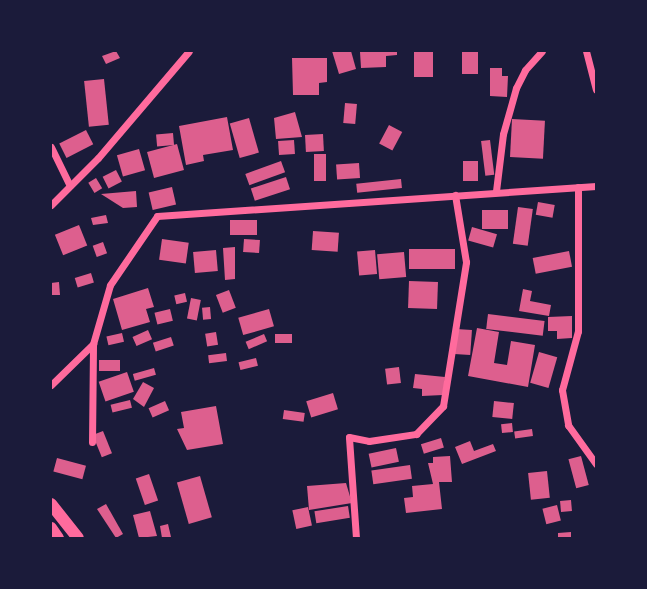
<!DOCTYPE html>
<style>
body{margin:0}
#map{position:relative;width:647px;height:589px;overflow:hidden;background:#1b1b3a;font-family:"Times New Roman",serif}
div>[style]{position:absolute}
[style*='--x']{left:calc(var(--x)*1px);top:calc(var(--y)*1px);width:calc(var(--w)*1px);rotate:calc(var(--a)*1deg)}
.building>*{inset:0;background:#dd5f8e;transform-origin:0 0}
.minor>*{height:7px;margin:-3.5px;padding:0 3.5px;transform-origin:3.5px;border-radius:3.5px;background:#ff6b9d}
.primary>*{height:12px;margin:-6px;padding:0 6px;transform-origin:6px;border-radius:6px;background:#ff6b9d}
span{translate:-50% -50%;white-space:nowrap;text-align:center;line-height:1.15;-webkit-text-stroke:7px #1b1b3a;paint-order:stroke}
.frame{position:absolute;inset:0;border:52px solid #1b1b3a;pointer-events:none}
</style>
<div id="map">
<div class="building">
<i style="clip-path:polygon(116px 51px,120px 58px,106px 64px,102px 56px)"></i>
<i style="clip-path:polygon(332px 51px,351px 51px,356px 69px,339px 74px)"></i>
<i style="clip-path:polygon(397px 51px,397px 55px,386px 56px,386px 67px,361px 68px,360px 52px)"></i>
<i style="left:414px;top:51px;width:19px;height:26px"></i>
<i style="left:462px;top:51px;width:16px;height:23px"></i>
<i style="clip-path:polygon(292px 58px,327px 58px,327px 82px,319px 83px,319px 95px,293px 95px)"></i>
<i style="clip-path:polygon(490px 68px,502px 68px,502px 76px,508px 76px,507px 97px,490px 96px)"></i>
<i style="left:104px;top:79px;width:46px;height:20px;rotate:84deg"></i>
<i style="left:345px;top:103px;width:12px;height:20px;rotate:5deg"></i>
<i style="clip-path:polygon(295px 112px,302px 137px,276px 139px,274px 118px)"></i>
<i style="clip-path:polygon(227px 117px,233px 150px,203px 155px,204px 161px,186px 165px,179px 126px)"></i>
<i style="left:249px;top:118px;width:36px;height:20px;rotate:74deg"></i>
<i style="left:512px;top:119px;width:33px;height:38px;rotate:3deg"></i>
<i style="left:389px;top:125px;width:15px;height:21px;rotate:28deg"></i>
<i style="left:86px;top:130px;width:16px;height:30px;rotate:63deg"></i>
<i style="left:173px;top:133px;width:12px;height:17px;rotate:85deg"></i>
<i style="left:323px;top:134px;width:17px;height:18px;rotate:87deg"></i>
<i style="left:294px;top:140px;width:14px;height:16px;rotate:86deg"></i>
<i style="left:490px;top:140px;width:35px;height:9px;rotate:83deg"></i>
<i style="left:177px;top:144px;width:27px;height:31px;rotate:75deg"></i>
<i style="left:139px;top:149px;width:22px;height:23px;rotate:74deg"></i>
<i style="left:314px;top:154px;width:12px;height:27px"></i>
<i style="left:281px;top:161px;width:12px;height:38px;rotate:70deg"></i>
<i style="left:463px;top:161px;width:15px;height:20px"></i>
<i style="left:359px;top:163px;width:15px;height:23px;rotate:86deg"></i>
<i style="left:116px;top:170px;width:13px;height:15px;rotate:63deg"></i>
<i style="left:286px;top:177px;width:13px;height:37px;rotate:72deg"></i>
<i style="left:96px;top:178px;width:12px;height:9px;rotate:59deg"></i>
<i style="left:401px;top:179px;width:9px;height:45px;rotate:84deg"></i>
<i style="left:172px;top:187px;width:18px;height:24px;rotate:77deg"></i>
<i style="clip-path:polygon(136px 191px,137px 207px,123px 208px,101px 194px)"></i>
<i style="left:538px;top:202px;width:17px;height:13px;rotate:10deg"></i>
<i style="left:518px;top:207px;width:15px;height:37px;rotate:8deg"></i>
<i style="left:508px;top:210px;width:19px;height:26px;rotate:90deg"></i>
<i style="clip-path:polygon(106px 215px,108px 223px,93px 225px,91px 218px)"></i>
<i style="left:230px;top:220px;width:27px;height:15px"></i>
<i style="left:79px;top:225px;width:22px;height:26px;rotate:68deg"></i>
<i style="left:472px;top:227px;width:26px;height:14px;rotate:16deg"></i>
<i style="left:313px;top:231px;width:26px;height:19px;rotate:4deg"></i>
<i style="left:162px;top:239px;width:27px;height:21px;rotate:8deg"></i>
<i style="left:244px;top:239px;width:16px;height:13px;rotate:4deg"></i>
<i style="left:103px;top:242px;width:12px;height:11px;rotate:70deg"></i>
<i style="clip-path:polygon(235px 247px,235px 279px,225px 280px,223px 248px)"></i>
<i style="left:409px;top:249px;width:46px;height:20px"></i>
<i style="left:216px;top:250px;width:21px;height:23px;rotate:85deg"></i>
<i style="left:375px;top:250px;width:24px;height:18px;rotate:85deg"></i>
<i style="left:569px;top:251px;width:16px;height:37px;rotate:79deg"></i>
<i style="left:404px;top:252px;width:25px;height:27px;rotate:85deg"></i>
<i style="left:91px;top:273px;width:10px;height:17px;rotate:73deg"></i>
<i style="left:409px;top:281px;width:29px;height:27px;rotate:2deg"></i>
<i style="clip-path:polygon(59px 282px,60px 295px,51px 295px,51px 283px)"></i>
<i style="clip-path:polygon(148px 288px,154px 307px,146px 309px,150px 322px,122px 330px,113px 299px)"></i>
<i style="clip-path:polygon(523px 289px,532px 291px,530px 301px,551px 305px,549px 316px,519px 311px)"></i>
<i style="left:229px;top:290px;width:19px;height:14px;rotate:69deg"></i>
<i style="left:185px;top:293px;width:9px;height:11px;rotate:77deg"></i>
<i style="left:191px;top:298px;width:10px;height:21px;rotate:11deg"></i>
<i style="left:210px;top:307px;width:12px;height:8px;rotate:85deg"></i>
<i style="left:170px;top:309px;width:12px;height:16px;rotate:76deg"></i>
<i style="left:269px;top:309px;width:18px;height:32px;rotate:74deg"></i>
<i style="left:488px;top:314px;width:57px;height:15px;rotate:7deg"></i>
<i style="clip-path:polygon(572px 316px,572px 338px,557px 339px,557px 331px,548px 331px,548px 317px)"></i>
<i style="clip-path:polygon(477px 328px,499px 332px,494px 363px,507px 365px,511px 341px,535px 345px,528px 387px,468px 376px)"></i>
<i style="left:456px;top:329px;width:16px;height:25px;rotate:4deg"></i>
<i style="left:148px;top:330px;width:10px;height:17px;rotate:66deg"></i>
<i style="left:216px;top:332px;width:13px;height:11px;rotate:81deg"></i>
<i style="left:122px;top:333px;width:9px;height:16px;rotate:77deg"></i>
<i style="left:264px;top:334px;width:8px;height:20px;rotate:67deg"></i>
<i style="left:292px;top:334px;width:9px;height:17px;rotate:90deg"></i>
<i style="left:171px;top:337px;width:9px;height:19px;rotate:72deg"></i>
<i style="left:539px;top:352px;width:19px;height:32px;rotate:16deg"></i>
<i style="left:226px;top:353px;width:8px;height:18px;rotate:83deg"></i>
<i style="left:256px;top:358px;width:8px;height:18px;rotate:76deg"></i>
<i style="left:120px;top:360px;width:11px;height:21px;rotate:90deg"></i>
<i style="left:399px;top:367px;width:16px;height:14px;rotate:83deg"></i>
<i style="left:154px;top:368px;width:7px;height:22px;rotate:74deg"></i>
<i style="left:127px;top:372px;width:21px;height:30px;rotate:71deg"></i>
<i style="clip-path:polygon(415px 374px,445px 377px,443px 395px,422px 396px,422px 389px,413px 388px)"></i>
<i style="clip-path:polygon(143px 382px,154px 388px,144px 407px,133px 399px)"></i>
<i style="left:333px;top:393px;width:17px;height:28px;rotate:73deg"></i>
<i style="left:130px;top:400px;width:8px;height:20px;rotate:76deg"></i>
<i style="left:165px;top:401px;width:10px;height:18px;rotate:66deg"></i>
<i style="left:494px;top:401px;width:20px;height:16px;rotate:6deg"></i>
<i style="clip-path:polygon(216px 406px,223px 444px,187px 450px,177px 429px,184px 428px,181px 412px)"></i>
<i style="left:284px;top:410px;width:21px;height:9px;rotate:8deg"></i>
<i style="left:512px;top:423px;width:9px;height:11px;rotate:84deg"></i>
<i style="left:532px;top:429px;width:7px;height:18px;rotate:82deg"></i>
<i style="left:103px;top:431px;width:24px;height:11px;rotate:68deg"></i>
<i style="left:441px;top:438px;width:10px;height:21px;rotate:73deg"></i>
<i style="clip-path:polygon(470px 441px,474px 451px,493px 444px,496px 451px,462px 464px,455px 447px)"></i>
<i style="left:396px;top:448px;width:14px;height:28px;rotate:78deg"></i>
<i style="clip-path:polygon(450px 456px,452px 482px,439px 482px,442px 509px,406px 513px,404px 498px,413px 497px,412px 486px,433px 484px,428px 463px,433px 463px,433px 457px)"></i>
<i style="left:581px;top:456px;width:30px;height:13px;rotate:75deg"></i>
<i style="left:57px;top:458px;width:30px;height:14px;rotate:15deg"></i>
<i style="left:410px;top:465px;width:14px;height:39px;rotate:82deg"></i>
<i style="left:547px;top:471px;width:27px;height:19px;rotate:84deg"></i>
<i style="left:149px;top:474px;width:28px;height:14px;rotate:71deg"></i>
<i style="left:200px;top:476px;width:43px;height:24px;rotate:74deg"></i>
<i style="clip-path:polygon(346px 483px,352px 503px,309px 510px,307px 486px)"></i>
<i style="left:571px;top:500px;width:11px;height:11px;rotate:85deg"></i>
<i style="clip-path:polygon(106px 504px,123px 534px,116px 538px,97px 509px)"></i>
<i style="left:557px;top:505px;width:16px;height:15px;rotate:76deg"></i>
<i style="left:348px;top:506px;width:12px;height:34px;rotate:81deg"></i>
<i style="left:308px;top:507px;width:19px;height:16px;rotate:78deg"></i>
<i style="clip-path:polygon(150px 511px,157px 536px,139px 538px,133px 515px)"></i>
<i style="clip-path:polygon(168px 524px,171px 537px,162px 538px,160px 526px)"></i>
<i style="clip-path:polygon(571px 532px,571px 538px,558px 538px,558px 533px)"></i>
</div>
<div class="minor">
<i style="--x:586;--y:51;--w:40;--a:75.6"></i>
<i style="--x:51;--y:147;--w:43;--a:64"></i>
<i style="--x:578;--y:187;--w:144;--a:90"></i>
<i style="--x:578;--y:331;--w:61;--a:105.2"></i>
<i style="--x:562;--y:390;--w:36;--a:80"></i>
<i style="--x:568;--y:425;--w:48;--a:54.3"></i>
<i style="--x:496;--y:191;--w:57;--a:-83"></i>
<i style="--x:503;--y:134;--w:48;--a:-74.2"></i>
<i style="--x:516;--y:88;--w:20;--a:-63"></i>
<i style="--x:525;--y:70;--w:25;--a:-48"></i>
<i style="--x:51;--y:205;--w:66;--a:-45"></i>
<i style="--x:98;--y:158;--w:140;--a:-49.6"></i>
<i style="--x:51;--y:385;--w:59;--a:-44.3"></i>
<i style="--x:93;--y:344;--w:61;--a:-73.9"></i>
<i style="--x:110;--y:285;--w:83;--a:-55.7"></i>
<i style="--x:157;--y:216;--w:440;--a:-3.9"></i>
<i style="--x:92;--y:442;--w:97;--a:-89.4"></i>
<i style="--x:356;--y:538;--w:101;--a:-94"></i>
<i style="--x:349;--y:437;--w:20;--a:11"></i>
<i style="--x:369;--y:441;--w:48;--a:-8.5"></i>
<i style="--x:416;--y:434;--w:39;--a:-46"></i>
<i style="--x:443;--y:406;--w:146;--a:-80.9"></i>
<i style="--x:466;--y:262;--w:68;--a:-99.3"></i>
</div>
<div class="primary">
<i style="--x:51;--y:504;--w:43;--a:51.5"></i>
<i style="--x:51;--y:528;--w:12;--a:55"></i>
</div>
<div class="frame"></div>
</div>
